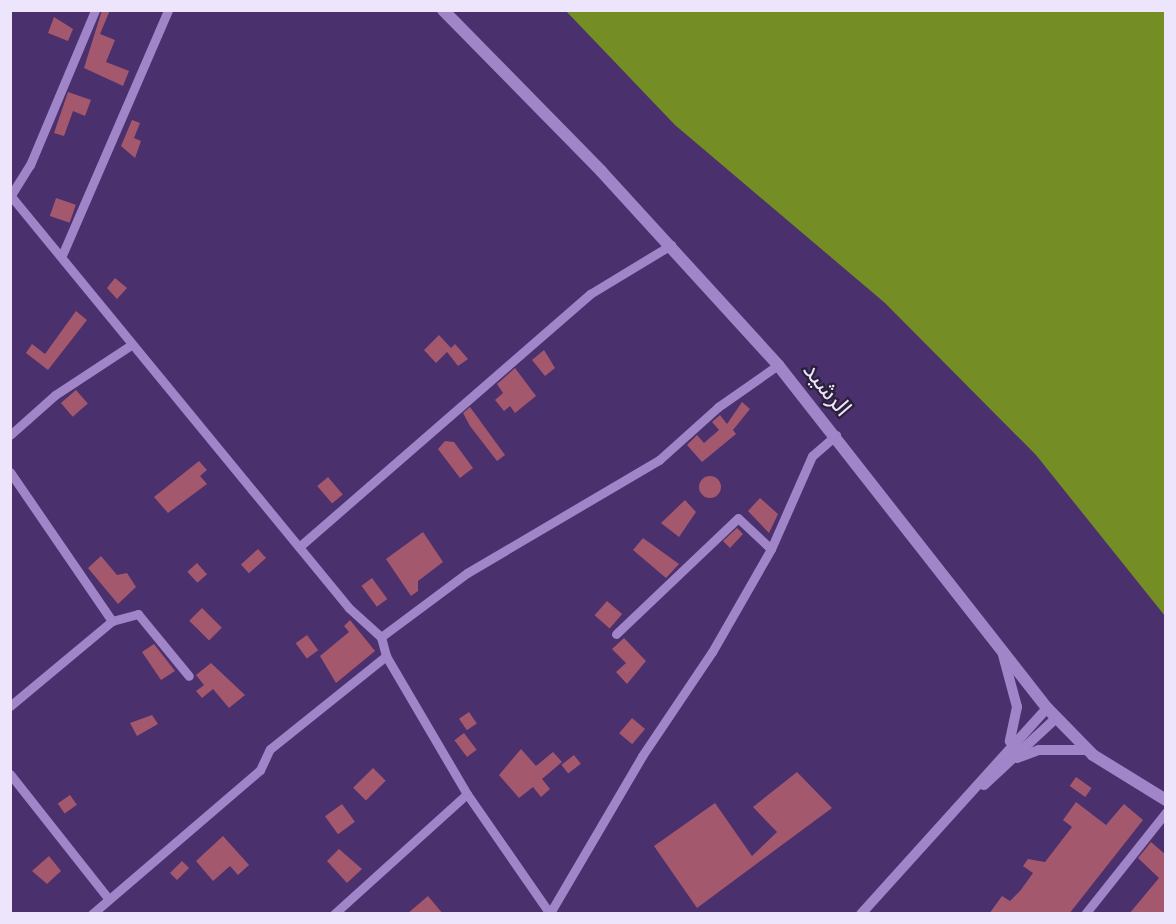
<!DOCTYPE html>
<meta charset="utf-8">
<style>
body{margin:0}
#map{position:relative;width:1176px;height:924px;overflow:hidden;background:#4a306c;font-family:"Alegreya Sans","Noto Sans Arabic",sans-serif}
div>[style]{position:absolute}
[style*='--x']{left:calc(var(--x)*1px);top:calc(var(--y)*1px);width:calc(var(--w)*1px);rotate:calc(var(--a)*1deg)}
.water>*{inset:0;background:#748d24}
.building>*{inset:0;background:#a4586e;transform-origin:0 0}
.round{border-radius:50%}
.minor>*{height:9px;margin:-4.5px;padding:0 4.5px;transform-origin:4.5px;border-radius:4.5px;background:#a085c9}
.tertiary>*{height:10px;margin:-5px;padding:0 5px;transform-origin:5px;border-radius:5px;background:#a085c9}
.secondary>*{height:12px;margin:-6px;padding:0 6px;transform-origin:6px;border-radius:6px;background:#a085c9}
span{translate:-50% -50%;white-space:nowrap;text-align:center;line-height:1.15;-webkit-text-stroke:4.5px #2b203b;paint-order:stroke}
.street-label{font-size:24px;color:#ece5fb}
.frame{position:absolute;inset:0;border:12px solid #ece5fb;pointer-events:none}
</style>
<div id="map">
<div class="water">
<i style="clip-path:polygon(566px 11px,1165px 11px,1165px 616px,1036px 455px,885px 303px,675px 125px)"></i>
</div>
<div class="building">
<i style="clip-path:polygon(102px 10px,110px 10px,100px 34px,115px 40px,106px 62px,129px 71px,123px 86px,84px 68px)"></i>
<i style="clip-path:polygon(54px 17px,73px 29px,68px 41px,48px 33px)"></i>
<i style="clip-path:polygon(68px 92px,91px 100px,85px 116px,73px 111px,64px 136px,54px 133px)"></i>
<i style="clip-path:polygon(132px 120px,140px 123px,134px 138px,141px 141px,135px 158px,121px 146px)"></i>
<i style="left:56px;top:198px;width:21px;height:19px;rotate:19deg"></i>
<i style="clip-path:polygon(115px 278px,127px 288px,117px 299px,107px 288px)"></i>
<i style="clip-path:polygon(76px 311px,87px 320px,48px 370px,26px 353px,32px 344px,45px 354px)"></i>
<i style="clip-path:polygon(439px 335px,451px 348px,455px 344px,468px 359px,458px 366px,447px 352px,436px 363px,424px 350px)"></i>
<i style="clip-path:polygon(544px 350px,555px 368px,545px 376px,532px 360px)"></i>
<i style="clip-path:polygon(515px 368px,536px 396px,515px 413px,510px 406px,504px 411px,495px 400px,503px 393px,497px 384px)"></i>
<i style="left:76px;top:390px;width:18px;height:20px;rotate:49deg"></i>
<i style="clip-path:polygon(742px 402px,750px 409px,733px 430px,736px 434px,702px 462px,687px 445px,697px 435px,704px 443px,719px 430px,712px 422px,720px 415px,727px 424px)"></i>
<i style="clip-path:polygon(470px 407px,505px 455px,497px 461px,470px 426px,463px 413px)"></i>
<i style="clip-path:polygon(445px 441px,454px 442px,473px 468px,460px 478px,438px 449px)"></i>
<i style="clip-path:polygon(199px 461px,207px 470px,200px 476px,207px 484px,168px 513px,154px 497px)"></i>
<i class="round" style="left:699px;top:476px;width:22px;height:22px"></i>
<i style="left:328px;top:477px;width:23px;height:14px;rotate:50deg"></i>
<i style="clip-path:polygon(760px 498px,778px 514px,769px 533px,748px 511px)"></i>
<i style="clip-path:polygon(685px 500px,696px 512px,679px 537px,661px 523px)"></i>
<i style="clip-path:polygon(737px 528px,743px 534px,730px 548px,723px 541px)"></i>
<i style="clip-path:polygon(423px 532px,443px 562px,418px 581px,418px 591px,411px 596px,386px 559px)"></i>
<i style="clip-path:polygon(643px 538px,679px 564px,666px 578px,633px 550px)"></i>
<i style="left:258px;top:549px;width:12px;height:23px;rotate:48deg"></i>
<i style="clip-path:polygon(101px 556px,117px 575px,127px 573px,136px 587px,118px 604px,88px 568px)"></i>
<i style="left:197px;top:563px;width:15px;height:13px;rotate:48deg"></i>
<i style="left:372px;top:578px;width:26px;height:13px;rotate:54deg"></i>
<i style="left:607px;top:601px;width:20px;height:19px;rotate:41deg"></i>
<i style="left:202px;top:608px;width:28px;height:18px;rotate:45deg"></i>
<i style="clip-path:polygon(350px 620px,375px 651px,336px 683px,320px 656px,349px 632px,344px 626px)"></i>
<i style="left:307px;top:635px;width:19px;height:14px;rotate:54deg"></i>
<i style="clip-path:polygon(624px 638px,646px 661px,627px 684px,616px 672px,626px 663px,612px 649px)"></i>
<i style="clip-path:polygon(154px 644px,175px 671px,161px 680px,142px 652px)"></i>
<i style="clip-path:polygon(211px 663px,245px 695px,229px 708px,213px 689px,202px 698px,196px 691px,204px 685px,196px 675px)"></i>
<i style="left:469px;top:712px;width:14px;height:12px;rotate:56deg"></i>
<i style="clip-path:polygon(152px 715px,158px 724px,137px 736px,130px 723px)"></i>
<i style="left:632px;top:718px;width:17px;height:20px;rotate:40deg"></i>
<i style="left:464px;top:733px;width:21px;height:12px;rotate:53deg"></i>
<i style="clip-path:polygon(521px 749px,536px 766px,553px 752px,562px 762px,542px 779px,550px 789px,541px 797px,533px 787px,519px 798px,499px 775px)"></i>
<i style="left:574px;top:755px;width:11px;height:16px;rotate:52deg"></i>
<i style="left:373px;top:768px;width:18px;height:28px;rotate:45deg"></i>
<i style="clip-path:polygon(797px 772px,832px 808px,697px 908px,654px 846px,715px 803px,752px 856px,777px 832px,753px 807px)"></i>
<i style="left:1076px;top:777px;width:19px;height:11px;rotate:35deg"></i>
<i style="left:70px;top:795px;width:12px;height:15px;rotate:55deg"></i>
<i style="clip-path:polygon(1076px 802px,1106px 825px,1124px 804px,1143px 820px,1069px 914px,989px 914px,1002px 896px,1010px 901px,1020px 891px,1033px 873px,1023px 866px,1028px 859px,1045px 862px,1072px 827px,1063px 820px)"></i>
<i style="left:342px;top:804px;width:22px;height:21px;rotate:54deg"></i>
<i style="clip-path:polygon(223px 836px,249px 865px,238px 875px,230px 866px,213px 881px,196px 861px)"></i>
<i style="clip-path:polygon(1151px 842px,1166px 855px,1166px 914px,1129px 914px,1159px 878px,1138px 858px)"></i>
<i style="clip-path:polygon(339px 849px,362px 869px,347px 883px,327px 861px)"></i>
<i style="clip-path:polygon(49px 856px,61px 871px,47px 884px,32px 871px)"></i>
<i style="left:182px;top:861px;width:10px;height:17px;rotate:45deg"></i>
<i style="clip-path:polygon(428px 896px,443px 914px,407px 914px)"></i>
</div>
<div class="minor">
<i style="--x:10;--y:195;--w:534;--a:50.62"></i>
<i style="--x:349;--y:608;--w:43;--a:42.2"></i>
<i style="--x:381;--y:637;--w:20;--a:75"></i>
<i style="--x:386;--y:656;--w:160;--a:59.6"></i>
<i style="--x:467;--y:794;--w:146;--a:55.3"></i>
<i style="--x:11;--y:195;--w:36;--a:-58"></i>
<i style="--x:30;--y:165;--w:168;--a:-67.2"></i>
<i style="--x:63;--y:253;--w:265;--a:-66.6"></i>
<i style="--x:10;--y:435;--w:60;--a:-41.6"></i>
<i style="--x:55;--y:395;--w:91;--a:-33.3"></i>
<i style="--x:10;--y:472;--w:181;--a:55.6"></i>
<i style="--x:112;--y:621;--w:27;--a:-15"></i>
<i style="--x:138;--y:614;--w:80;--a:50.6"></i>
<i style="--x:299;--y:547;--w:386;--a:-41"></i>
<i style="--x:590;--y:294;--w:95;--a:-31.2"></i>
<i style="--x:616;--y:634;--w:168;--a:-43.6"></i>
<i style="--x:738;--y:518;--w:45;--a:43.2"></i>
<i style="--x:381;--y:637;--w:107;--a:-36.7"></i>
<i style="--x:467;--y:573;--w:223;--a:-30.5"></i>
<i style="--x:659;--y:460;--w:79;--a:-41.9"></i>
<i style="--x:718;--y:407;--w:73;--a:-35"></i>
<i style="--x:10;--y:706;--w:133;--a:-39.8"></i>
<i style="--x:10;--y:774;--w:157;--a:51.7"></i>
<i style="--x:550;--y:913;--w:182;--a:-59.6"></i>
<i style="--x:642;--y:756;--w:125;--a:-56.1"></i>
<i style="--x:712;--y:652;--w:119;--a:-60.2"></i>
<i style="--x:771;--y:549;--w:102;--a:-66.2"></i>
<i style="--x:812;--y:456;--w:32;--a:-41"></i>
<i style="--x:92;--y:914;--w:221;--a:-40.6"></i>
<i style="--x:260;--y:770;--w:23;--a:-65"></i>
<i style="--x:270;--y:749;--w:149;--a:-38.7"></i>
<i style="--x:334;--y:914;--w:179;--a:-42.1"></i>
<i style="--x:1085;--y:914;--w:130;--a:-51.5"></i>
</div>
<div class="tertiary">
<i style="--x:1003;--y:655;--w:54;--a:74.9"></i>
<i style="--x:1017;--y:707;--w:35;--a:102"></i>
<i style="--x:1017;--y:758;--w:23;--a:-20"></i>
<i style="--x:1039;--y:750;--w:49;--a:0"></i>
<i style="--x:984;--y:785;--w:98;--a:-42.9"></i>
<i style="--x:861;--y:914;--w:278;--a:-47.9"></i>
</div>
<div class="secondary">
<i style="--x:443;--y:10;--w:226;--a:45.5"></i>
<i style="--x:601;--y:171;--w:263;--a:47.6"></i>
<i style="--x:778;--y:365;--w:436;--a:51.9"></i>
<i style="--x:1047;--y:708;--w:66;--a:45.6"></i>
<i style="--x:1093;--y:755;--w:86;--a:31.7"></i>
</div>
<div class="street-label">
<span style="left:826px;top:390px;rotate:51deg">الرشيد</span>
</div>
<div class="frame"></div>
</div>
